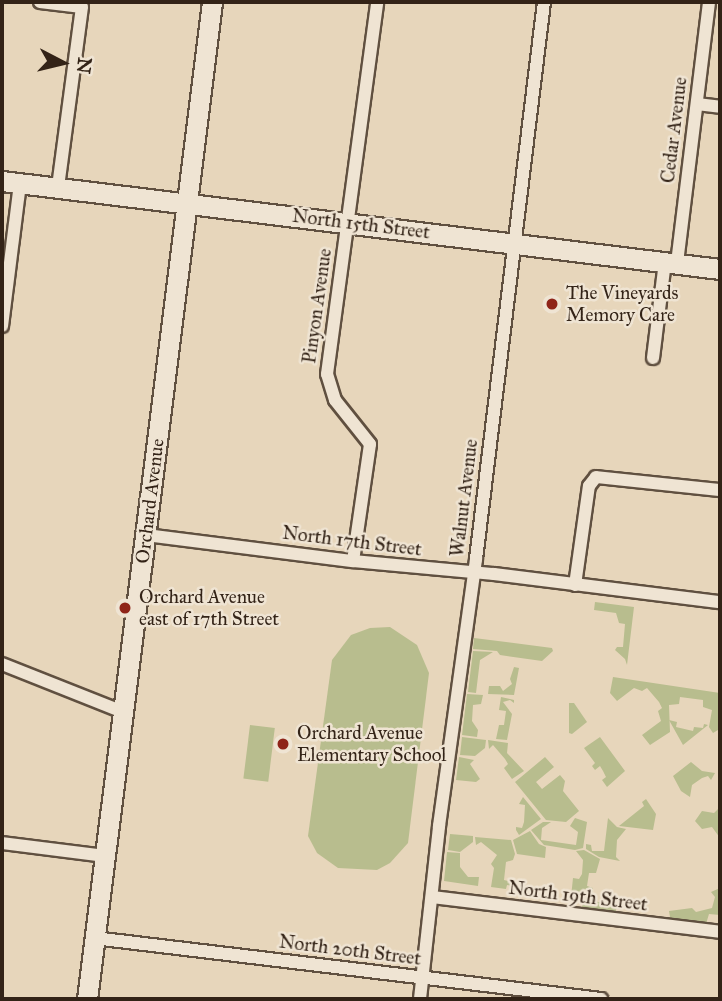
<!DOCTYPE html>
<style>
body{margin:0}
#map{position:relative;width:722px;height:1001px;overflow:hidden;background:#e7d6bb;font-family:"IM FELL Great Primer",serif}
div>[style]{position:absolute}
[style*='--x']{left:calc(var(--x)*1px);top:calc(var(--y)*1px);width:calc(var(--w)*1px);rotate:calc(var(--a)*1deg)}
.green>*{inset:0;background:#b8bd8e;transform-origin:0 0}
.roads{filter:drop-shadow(2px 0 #605040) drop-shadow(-2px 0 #605040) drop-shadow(0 2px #605040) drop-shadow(0 -2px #605040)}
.street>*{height:12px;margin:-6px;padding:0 6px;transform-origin:6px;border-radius:6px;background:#efe4d3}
.secondary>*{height:19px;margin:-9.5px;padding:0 9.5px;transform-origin:9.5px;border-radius:9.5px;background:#efe4d3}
.dots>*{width:19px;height:19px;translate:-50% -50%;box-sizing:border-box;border:4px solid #efe4d3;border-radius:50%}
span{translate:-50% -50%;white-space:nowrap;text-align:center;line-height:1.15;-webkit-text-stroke:5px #efe4d3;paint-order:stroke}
.street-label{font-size:19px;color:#332317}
.poi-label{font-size:19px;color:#332317}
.left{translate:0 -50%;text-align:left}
.frame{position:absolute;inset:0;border:4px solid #332317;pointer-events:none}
.north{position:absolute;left:28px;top:28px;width:70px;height:70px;-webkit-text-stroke:5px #efe4d3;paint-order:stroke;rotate:97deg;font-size:19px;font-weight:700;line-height:28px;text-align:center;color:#332317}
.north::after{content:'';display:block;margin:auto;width:24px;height:32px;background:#332317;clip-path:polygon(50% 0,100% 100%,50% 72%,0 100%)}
</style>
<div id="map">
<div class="green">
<i style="clip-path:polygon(595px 602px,634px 607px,627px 665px,625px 659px,615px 650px,617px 647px,623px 647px,625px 624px,619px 623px,616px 613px,594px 610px)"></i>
<i style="clip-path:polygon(390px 627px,417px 645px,429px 673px,408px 843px,390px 863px,377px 870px,338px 868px,317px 853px,308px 836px,332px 660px,351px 635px,370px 628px)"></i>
<i style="clip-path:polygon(474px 638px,552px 648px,553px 651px,542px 661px,500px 655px,497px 651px,473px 649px)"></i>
<i style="clip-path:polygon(473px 651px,493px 652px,480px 660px,476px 693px,468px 692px)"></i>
<i style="clip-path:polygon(514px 667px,519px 668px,514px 695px,488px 694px,489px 686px,500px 686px,503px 691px,512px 684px,510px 679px)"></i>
<i style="clip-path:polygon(613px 677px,720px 693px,720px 732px,718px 730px,713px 733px,709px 727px,712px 710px,703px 707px,703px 700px,680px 697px,679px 704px,669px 705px,670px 732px,650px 745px,642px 735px,661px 721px,658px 711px,662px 708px,659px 702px,647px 688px,642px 691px,634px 688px,617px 701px,610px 693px)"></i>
<i style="clip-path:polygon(467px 694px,483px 695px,481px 704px,473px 705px,472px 721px,478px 730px,477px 737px,462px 735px)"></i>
<i style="clip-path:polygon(501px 697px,514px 700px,514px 703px,510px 700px,503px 702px,512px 714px,507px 740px,496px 739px,499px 725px,504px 725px,506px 711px,499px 710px)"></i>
<i style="clip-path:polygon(569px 703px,574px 703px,587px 722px,572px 734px,569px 733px)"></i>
<i style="clip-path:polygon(669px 720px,677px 722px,676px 727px,693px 731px,694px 727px,703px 728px,704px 724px,708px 725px,683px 745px)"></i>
<i style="left:250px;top:725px;width:25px;height:54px;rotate:7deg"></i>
<i style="clip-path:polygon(462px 737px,486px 740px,485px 748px,475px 756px,460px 755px)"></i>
<i style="clip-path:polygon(600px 737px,625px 771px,607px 787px,602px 780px,606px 777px,603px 771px,600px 766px,595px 770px,592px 766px,595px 763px,584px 748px)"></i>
<i style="clip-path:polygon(488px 740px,508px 743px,507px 753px,524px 771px,512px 779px,504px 768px,508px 764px,505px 759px,493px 745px,489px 749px)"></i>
<i style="clip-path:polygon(459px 757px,474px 760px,470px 764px,480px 779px,476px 782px,456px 780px)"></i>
<i style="clip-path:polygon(545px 757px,554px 767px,536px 782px,542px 789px,560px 775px,565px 781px,563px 791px,579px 811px,566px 822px,546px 820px,515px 782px)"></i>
<i style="clip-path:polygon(691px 762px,702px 771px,715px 773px,711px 780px,708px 776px,702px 778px,692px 785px,690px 797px,681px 791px,673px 776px)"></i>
<i style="clip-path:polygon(523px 797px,541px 819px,519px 835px,516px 830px,516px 827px,522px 828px,524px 822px,525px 805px,519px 804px)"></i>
<i style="clip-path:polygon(646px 799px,656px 814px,653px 830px,619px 826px,644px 806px,642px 802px)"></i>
<i style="clip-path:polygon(720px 807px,720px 838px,712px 827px,702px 829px,695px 821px,702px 811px,714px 813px)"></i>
<i style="clip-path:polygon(575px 818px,587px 822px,583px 848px,575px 850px,544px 845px,531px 830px,543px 822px,551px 822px,542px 828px,541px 840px,576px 845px,578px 832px,570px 826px)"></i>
<i style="clip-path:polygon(608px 818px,617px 827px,626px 829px,617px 840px,616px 857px,620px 861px,599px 857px,586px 849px,586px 844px,591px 845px,592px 851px,604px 851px)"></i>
<i style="clip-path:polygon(530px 831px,539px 844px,546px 847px,545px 858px,517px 854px,513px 840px)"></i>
<i style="clip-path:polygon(450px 834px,473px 836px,473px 842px,460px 852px,448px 850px)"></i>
<i style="clip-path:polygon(475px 837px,511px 840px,515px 854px,513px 860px,506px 862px,504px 880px,512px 882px,512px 886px,507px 885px,506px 889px,491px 887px,494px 868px,491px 864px,497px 855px,481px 842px,476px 845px)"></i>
<i style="clip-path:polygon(584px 850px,600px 859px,596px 873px,589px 873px,587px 886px,593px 888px,592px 895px,585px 894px,585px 899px,571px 897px,573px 878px,579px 879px,582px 874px,583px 860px,576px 851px)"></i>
<i style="clip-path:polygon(447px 852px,460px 853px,460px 867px,468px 877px,479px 877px,478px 886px,444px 881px)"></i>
<i style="clip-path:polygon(720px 888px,720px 915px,709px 914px,706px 924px,675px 921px,670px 917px,669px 911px,692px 908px,696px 912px,712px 908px,715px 897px,711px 892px)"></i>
<i style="left:583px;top:900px;width:34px;height:10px;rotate:7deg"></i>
</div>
<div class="roads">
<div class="street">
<i style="--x:40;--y:2;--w:42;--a:6.8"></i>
<i style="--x:82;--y:7;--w:183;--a:97.6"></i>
<i style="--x:697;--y:104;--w:23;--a:7"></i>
<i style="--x:677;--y:263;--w:263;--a:-83"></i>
<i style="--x:2;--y:326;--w:144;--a:-82.8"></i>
<i style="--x:653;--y:358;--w:97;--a:-82.9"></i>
<i style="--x:146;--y:535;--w:209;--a:7.2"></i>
<i style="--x:353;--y:561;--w:142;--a:5.3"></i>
<i style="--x:494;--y:574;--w:228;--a:7.1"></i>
<i style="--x:353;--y:561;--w:118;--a:-81.7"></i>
<i style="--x:370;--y:444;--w:56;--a:-128.5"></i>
<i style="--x:335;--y:400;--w:27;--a:-107"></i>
<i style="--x:327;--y:374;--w:375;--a:-82.3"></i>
<i style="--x:575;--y:585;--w:100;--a:-82"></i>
<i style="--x:589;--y:486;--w:11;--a:-52"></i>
<i style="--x:596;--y:477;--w:125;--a:6"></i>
<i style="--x:2;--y:664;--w:130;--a:21.6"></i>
<i style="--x:2;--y:843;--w:104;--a:7.2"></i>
<i style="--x:432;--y:897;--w:290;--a:6.9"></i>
<i style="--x:94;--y:938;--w:511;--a:6.86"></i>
<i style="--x:420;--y:999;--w:174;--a:-83.7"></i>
<i style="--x:439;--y:826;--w:270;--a:-82.1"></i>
<i style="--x:476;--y:559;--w:561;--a:-83.04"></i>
</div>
<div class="secondary">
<i style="--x:2;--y:181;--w:723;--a:6.99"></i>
<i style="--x:87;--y:999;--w:1005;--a:-82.85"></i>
</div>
</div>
<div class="dots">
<i style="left:552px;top:304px;background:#8f2418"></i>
<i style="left:125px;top:608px;background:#8f2418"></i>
<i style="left:283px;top:744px;background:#8f2418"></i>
</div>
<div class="street-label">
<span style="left:674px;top:130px;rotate:-83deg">Cedar Avenue</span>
<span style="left:361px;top:224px;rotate:7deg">North 15th Street</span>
<span style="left:317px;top:306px;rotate:-82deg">Pinyon Avenue</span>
<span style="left:464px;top:498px;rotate:-83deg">Walnut Avenue</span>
<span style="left:150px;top:501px;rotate:-83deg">Orchard Avenue</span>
<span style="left:352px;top:541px;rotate:7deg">North 17th Street</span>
<span style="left:578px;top:896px;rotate:7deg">North 19th Street</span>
<span style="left:350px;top:950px;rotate:7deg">North 20th Street</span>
</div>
<div class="poi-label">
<span class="left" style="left:566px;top:304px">The Vineyards<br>Memory Care</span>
<span class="left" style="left:139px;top:608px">Orchard Avenue<br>east of 17th Street</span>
<span class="left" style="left:297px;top:744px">Orchard Avenue<br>Elementary School</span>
</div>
<div class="frame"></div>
<div class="north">N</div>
</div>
